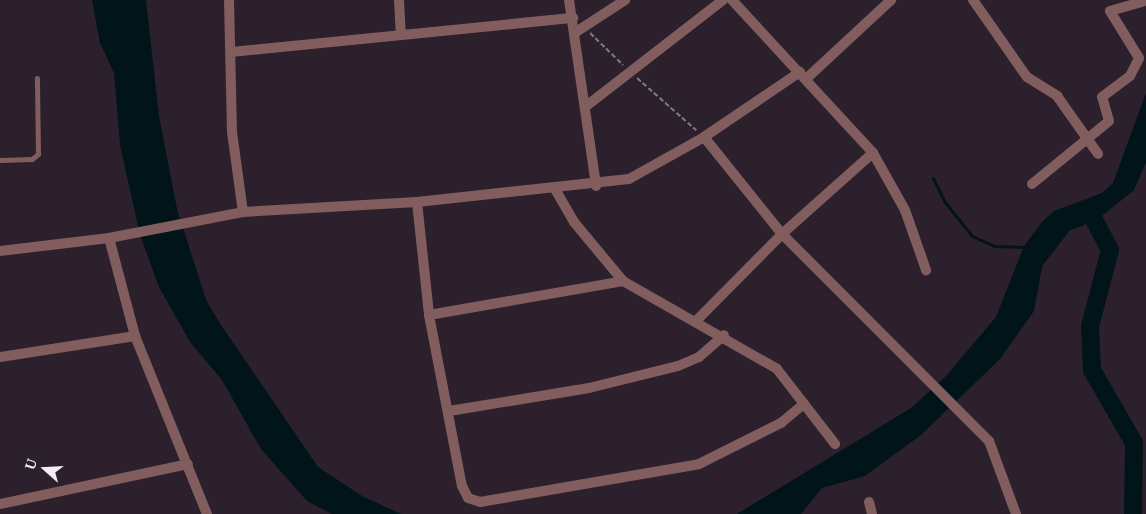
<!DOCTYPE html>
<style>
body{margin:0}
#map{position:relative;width:1146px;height:514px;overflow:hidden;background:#2b202c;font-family:"PT Serif",serif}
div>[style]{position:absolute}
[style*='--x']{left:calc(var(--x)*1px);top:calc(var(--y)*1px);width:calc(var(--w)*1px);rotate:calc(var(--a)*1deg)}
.water>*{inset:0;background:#011419}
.stream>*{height:3px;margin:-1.5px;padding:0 1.5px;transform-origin:1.5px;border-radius:1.5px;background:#011419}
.river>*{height:18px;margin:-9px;padding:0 9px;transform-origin:9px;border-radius:9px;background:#011419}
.path>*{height:2px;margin-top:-1px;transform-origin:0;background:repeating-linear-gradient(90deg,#817883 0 5px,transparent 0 7.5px)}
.service>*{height:5px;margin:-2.5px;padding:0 2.5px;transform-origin:2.5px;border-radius:2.5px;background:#825d5e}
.minor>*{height:10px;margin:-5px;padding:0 5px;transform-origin:5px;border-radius:5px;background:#825d5e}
span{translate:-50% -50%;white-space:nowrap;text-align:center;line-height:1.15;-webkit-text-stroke:4.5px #2b202c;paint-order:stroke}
.north{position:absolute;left:20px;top:444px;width:50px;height:50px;-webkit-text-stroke:4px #2b202c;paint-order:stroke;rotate:289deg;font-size:14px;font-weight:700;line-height:20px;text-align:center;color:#f3ecf5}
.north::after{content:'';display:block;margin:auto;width:18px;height:22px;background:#f3ecf5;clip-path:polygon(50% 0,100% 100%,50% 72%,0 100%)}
</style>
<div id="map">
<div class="water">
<i style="clip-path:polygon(92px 0,146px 0,159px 116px,177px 209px,206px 300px,221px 325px,318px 467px,362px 496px,401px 514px,332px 514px,307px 501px,261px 449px,222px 380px,190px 342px,159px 287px,140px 235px,120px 145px,114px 73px,100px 43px)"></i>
<i style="clip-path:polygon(1146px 93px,1146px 162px,1134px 190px,1098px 219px,1061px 229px,1052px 236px,1046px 245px,1034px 311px,1000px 359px,921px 435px,865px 476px,822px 488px,801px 514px,737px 514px,911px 408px,946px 376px,996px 317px,1024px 246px,1042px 222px,1054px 211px,1102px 193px,1113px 183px)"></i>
</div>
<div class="stream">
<i style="--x:933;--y:178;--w:25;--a:64"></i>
<i style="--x:944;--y:201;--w:45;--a:51.3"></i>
<i style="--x:972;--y:236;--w:24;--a:24"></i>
<i style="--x:994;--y:246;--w:33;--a:2"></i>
</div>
<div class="river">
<i style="--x:1091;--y:214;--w:41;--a:62.2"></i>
<i style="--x:1110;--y:250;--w:79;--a:104.7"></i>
<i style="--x:1090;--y:326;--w:44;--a:87.4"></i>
<i style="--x:1092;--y:370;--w:84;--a:60.1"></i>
<i style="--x:1134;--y:443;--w:71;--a:90.8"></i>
<i style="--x:1031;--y:266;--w:54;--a:-52.5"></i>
<i style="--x:1064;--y:223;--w:15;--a:-20"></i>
</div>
<div class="path">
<i style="--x:590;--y:33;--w:46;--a:44.1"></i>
<i style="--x:637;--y:78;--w:79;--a:41.4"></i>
</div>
<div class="service">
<i style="--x:0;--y:160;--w:32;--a:-2"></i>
<i style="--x:32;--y:159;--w:8;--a:-40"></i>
<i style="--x:38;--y:154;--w:76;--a:-90.8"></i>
</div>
<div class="minor">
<i style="--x:229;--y:0;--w:132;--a:88.7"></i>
<i style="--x:232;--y:132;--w:81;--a:82.2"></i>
<i style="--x:399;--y:0;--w:35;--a:87"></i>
<i style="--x:569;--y:0;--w:188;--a:81.7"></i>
<i style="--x:732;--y:0;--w:208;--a:47.3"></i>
<i style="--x:873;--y:153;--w:65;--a:60.7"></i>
<i style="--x:905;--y:210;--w:64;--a:70.7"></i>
<i style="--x:973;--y:0;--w:94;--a:55"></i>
<i style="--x:1027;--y:77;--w:36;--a:32"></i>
<i style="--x:1057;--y:96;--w:71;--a:54.7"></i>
<i style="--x:576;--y:32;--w:59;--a:-33.1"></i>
<i style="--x:231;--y:52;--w:344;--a:-5.7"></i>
<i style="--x:807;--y:78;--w:115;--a:-42.9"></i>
<i style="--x:585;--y:107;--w:175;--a:-37.8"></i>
<i style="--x:704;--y:137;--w:124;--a:51.2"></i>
<i style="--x:782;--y:234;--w:293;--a:45"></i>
<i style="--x:989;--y:441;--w:78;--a:69.7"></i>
<i style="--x:1032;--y:184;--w:99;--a:-39.3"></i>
<i style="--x:1109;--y:121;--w:25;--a:-106"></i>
<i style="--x:1102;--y:97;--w:35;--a:-37"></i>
<i style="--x:1130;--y:76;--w:20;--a:-63"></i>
<i style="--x:1139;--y:58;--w:55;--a:-121.7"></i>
<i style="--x:1110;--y:11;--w:35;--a:-16"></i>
<i style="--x:555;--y:189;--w:38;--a:60"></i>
<i style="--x:574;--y:222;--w:77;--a:50.3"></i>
<i style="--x:623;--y:281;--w:177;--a:29.7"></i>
<i style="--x:777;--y:369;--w:95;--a:52.3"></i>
<i style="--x:417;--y:202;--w:114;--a:83.9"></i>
<i style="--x:429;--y:315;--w:174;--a:79.1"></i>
<i style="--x:462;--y:486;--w:13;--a:63"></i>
<i style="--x:468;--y:498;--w:13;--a:18"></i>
<i style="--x:480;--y:502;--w:222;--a:-9.8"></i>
<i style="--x:699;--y:464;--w:92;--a:-26.6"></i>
<i style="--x:781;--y:423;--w:30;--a:-40"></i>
<i style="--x:109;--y:238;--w:101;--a:75.1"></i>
<i style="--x:135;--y:336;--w:192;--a:68"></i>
<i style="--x:0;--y:251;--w:110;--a:-6.8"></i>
<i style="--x:109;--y:238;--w:136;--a:-11"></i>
<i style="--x:243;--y:212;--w:174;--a:-3.3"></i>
<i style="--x:417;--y:202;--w:213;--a:-6.2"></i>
<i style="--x:629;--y:179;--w:86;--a:-29.2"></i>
<i style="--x:704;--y:137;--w:116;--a:-34.1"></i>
<i style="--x:429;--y:315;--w:197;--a:-9.9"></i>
<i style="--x:695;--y:322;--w:124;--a:-45.3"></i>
<i style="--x:782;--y:234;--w:122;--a:-41.7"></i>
<i style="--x:0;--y:357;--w:137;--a:-8.8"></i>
<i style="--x:449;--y:411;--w:142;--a:-9.3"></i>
<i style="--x:589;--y:388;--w:92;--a:-13.9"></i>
<i style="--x:678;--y:366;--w:23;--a:-23"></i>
<i style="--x:699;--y:357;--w:33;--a:-41"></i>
<i style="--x:869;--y:502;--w:12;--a:76"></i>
<i style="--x:0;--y:504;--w:192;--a:-12"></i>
</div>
<div class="north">U</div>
</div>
